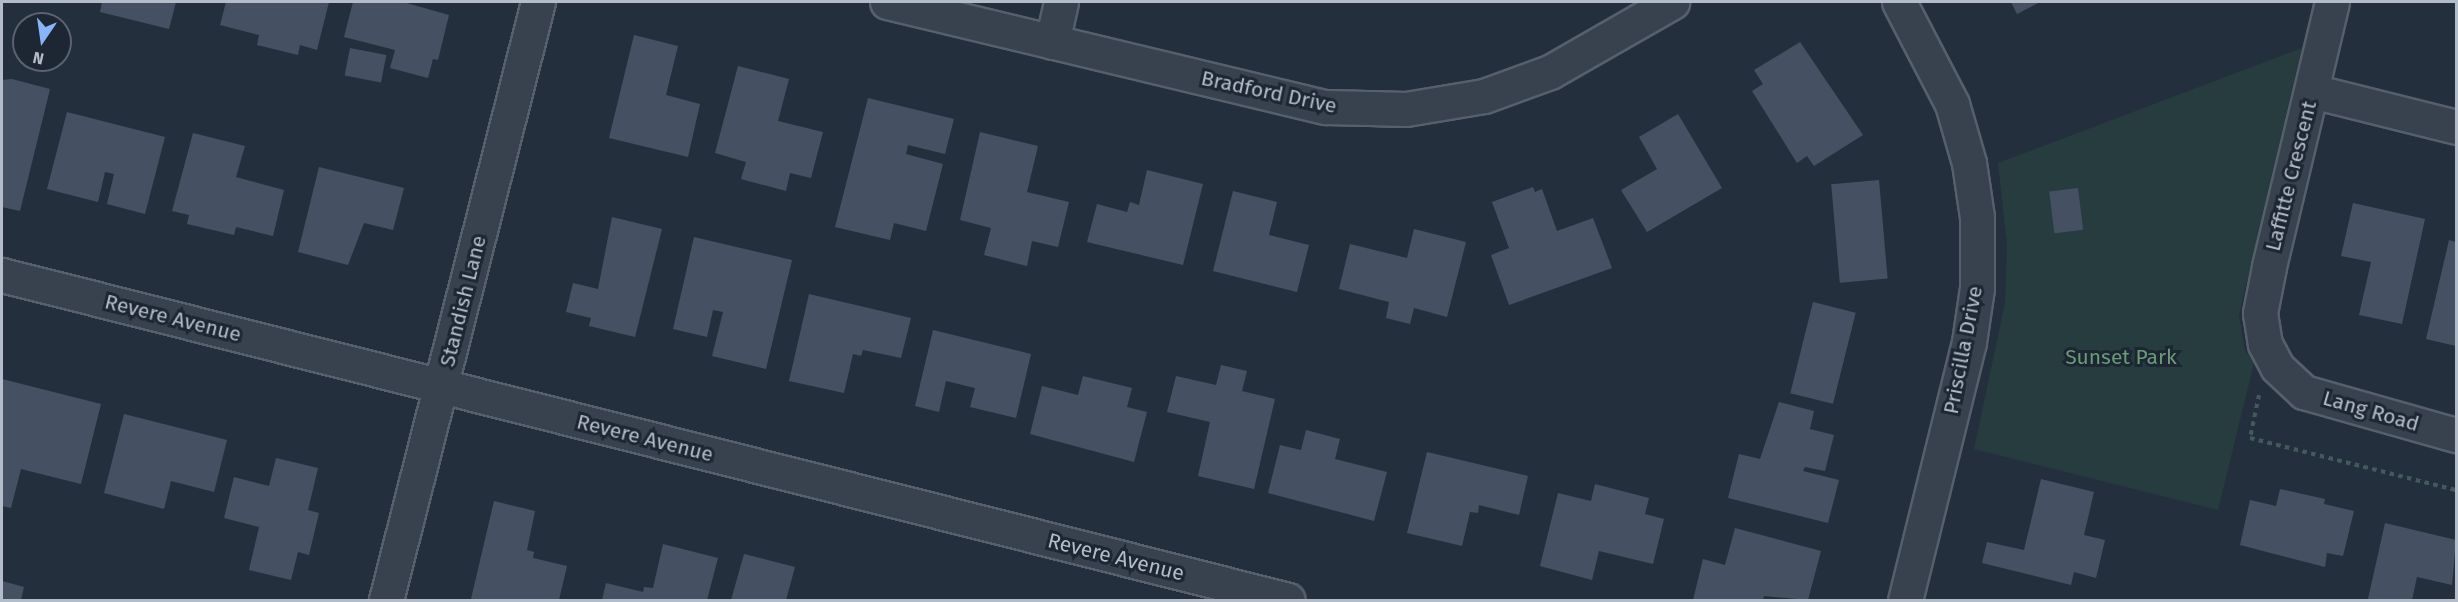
<!DOCTYPE html>
<style>
body{margin:0}
#map{position:relative;width:2458px;height:602px;overflow:hidden;background:#242f3e;font-family:"Fira Sans",sans-serif}
div>[style]{position:absolute}
[style*='--x']{left:calc(var(--x)*1px);top:calc(var(--y)*1px);width:calc(var(--w)*1px);rotate:calc(var(--a)*1deg)}
.green>*{inset:0;background:#263c3f}
.building>*{inset:0;background:#455162;transform-origin:0 0}
.path>*{height:4px;margin-top:-2px;transform-origin:0;background:repeating-linear-gradient(90deg,#44595c 0 4.5px,transparent 0 9px)}
.roads{filter:drop-shadow(2px 0 #565f6c) drop-shadow(-2px 0 #565f6c) drop-shadow(0 2px #565f6c) drop-shadow(0 -2px #565f6c)}
.minor>*{height:33px;margin:-16.5px;padding:0 16.5px;transform-origin:16.5px;border-radius:16.5px;background:#38414e}
span{translate:-50% -50%;white-space:nowrap;text-align:center;line-height:1.15;-webkit-text-stroke:6px #1d2633;paint-order:stroke}
.street-label{font-size:21px;color:#b4bcc9}
.park-label{font-size:21px;color:#6b9a76}
.frame{position:absolute;inset:0;border:3px solid #b4bcc9;pointer-events:none}
.north{position:absolute;left:12px;top:12px;width:60px;height:60px;box-sizing:border-box;background:#1d2633;border:2px solid #59626f;border-radius:50%;rotate:193deg;font-size:16px;font-weight:700;line-height:24px;text-align:center;color:#b4bcc9}
.north::after{content:'';display:block;margin:auto;width:21px;height:27px;background:#8ab4f8;clip-path:polygon(50% 0,100% 100%,50% 72%,0 100%)}
</style>
<div id="map">
<div class="green">
<i style="clip-path:polygon(2302px 48px,2239px 315px,2245px 350px,2254px 363px,2218px 510px,1974px 449px,2005px 303px,2007px 245px,1998px 163px)"></i>
</div>
<div class="building">
<i style="clip-path:polygon(102px 2px,176px 2px,169px 29px,100px 12px)"></i>
<i style="clip-path:polygon(226px 2px,329px 2px,317px 50px,300px 45px,298px 55px,257px 45px,259px 35px,220px 25px)"></i>
<i style="clip-path:polygon(353px 2px,403px 2px,449px 15px,438px 60px,433px 59px,428px 78px,390px 68px,395px 50px,344px 37px)"></i>
<i style="clip-path:polygon(2011px 2px,2040px 2px,2017px 14px)"></i>
<i style="clip-path:polygon(634px 35px,678px 46px,666px 95px,700px 104px,688px 157px,609px 138px)"></i>
<i style="clip-path:polygon(1800px 42px,1863px 135px,1814px 166px,1807px 156px,1797px 163px,1752px 91px,1763px 84px,1754px 70px)"></i>
<i style="left:350px;top:48px;width:37px;height:28px;rotate:11deg"></i>
<i style="clip-path:polygon(738px 66px,789px 79px,778px 121px,823px 132px,811px 178px,790px 173px,786px 191px,741px 179px,746px 162px,715px 153px)"></i>
<i style="clip-path:polygon(12px 79px,50px 89px,20px 211px,2px 207px,2px 80px)"></i>
<i style="clip-path:polygon(868px 98px,954px 119px,945px 154px,908px 145px,906px 154px,943px 164px,926px 231px,894px 223px,890px 240px,835px 227px)"></i>
<i style="clip-path:polygon(67px 112px,165px 137px,145px 214px,107px 204px,114px 174px,105px 172px,98px 202px,47px 189px)"></i>
<i style="clip-path:polygon(1678px 114px,1722px 188px,1647px 232px,1621px 190px,1657px 169px,1639px 137px)"></i>
<i style="clip-path:polygon(980px 132px,1038px 146px,1027px 192px,1069px 202px,1058px 247px,1032px 241px,1027px 266px,984px 255px,991px 228px,960px 220px)"></i>
<i style="clip-path:polygon(193px 133px,245px 146px,236px 177px,284px 190px,273px 236px,236px 227px,234px 235px,187px 224px,189px 215px,172px 211px)"></i>
<i style="clip-path:polygon(319px 167px,404px 188px,393px 230px,364px 223px,348px 265px,298px 252px)"></i>
<i style="clip-path:polygon(1147px 170px,1203px 184px,1183px 265px,1087px 242px,1097px 204px,1127px 212px,1130px 202px,1139px 205px)"></i>
<i style="left:1879px;top:180px;width:99px;height:48px;rotate:85deg"></i>
<i style="clip-path:polygon(1533px 187px,1535px 192px,1542px 189px,1557px 231px,1593px 218px,1612px 268px,1509px 305px,1491px 255px,1509px 248px,1492px 202px)"></i>
<i style="left:2078px;top:188px;width:42px;height:29px;rotate:83deg"></i>
<i style="clip-path:polygon(1233px 191px,1277px 202px,1269px 235px,1309px 245px,1297px 292px,1213px 271px)"></i>
<i style="clip-path:polygon(2353px 203px,2425px 219px,2402px 324px,2359px 315px,2371px 262px,2341px 256px)"></i>
<i style="clip-path:polygon(612px 217px,662px 229px,635px 337px,589px 326px,591px 318px,566px 312px,573px 283px,598px 289px)"></i>
<i style="clip-path:polygon(1414px 229px,1466px 242px,1447px 317px,1414px 308px,1410px 324px,1386px 318px,1389px 302px,1339px 289px,1350px 244px,1407px 258px)"></i>
<i style="clip-path:polygon(694px 237px,792px 260px,766px 369px,712px 356px,723px 312px,713px 310px,707px 337px,673px 329px)"></i>
<i style="clip-path:polygon(2449px 240px,2456px 242px,2456px 346px,2426px 339px)"></i>
<i style="clip-path:polygon(809px 294px,911px 318px,901px 358px,863px 350px,861px 356px,853px 354px,844px 393px,789px 381px)"></i>
<i style="left:1813px;top:302px;width:44px;height:94px;rotate:14deg"></i>
<i style="clip-path:polygon(933px 330px,1031px 354px,1016px 418px,970px 407px,975px 388px,946px 381px,939px 412px,915px 406px)"></i>
<i style="clip-path:polygon(1221px 365px,1247px 371px,1242px 391px,1275px 399px,1254px 489px,1198px 476px,1210px 422px,1167px 412px,1176px 376px,1216px 385px)"></i>
<i style="clip-path:polygon(1083px 376px,1132px 388px,1127px 407px,1147px 412px,1134px 462px,1030px 434px,1042px 386px,1078px 395px)"></i>
<i style="clip-path:polygon(2px 379px,101px 404px,81px 484px,21px 469px,11px 508px,2px 506px)"></i>
<i style="clip-path:polygon(1779px 402px,1814px 411px,1810px 429px,1834px 435px,1825px 471px,1805px 467px,1803px 471px,1839px 480px,1828px 523px,1728px 498px,1739px 454px,1760px 459px)"></i>
<i style="clip-path:polygon(124px 414px,227px 440px,214px 492px,171px 481px,164px 509px,104px 493px)"></i>
<i style="clip-path:polygon(1306px 430px,1340px 439px,1335px 459px,1387px 472px,1374px 521px,1268px 493px,1280px 445px,1301px 450px)"></i>
<i style="clip-path:polygon(1427px 452px,1528px 476px,1519px 515px,1479px 505px,1478px 513px,1470px 512px,1462px 546px,1407px 533px)"></i>
<i style="clip-path:polygon(276px 458px,318px 468px,308px 510px,319px 513px,309px 555px,298px 552px,291px 580px,249px 570px,259px 527px,224px 518px,234px 477px,269px 486px)"></i>
<i style="clip-path:polygon(2041px 479px,2094px 492px,2084px 535px,2105px 540px,2096px 578px,2074px 572px,2071px 585px,1982px 563px,1987px 542px,2024px 550px)"></i>
<i style="clip-path:polygon(1595px 484px,1649px 498px,1645px 514px,1664px 519px,1653px 564px,1599px 551px,1592px 580px,1540px 566px,1558px 493px,1591px 501px)"></i>
<i style="clip-path:polygon(2280px 489px,2325px 499px,2324px 504px,2354px 511px,2343px 556px,2327px 553px,2325px 567px,2240px 545px,2250px 500px,2276px 506px)"></i>
<i style="clip-path:polygon(494px 501px,535px 511px,527px 550px,534px 552px,533px 558px,567px 566px,559px 600px,471px 599px)"></i>
<i style="clip-path:polygon(2385px 523px,2456px 540px,2452px 585px,2417px 577px,2412px 600px,2368px 599px)"></i>
<i style="clip-path:polygon(1735px 528px,1821px 551px,1808px 600px,1764px 596px,1763px 600px,1693px 600px,1703px 559px,1725px 565px)"></i>
<i style="clip-path:polygon(663px 544px,718px 558px,707px 600px,602px 600px,606px 583px,643px 592px,644px 587px,653px 588px)"></i>
<i style="clip-path:polygon(744px 554px,795px 567px,786px 600px,731px 600px)"></i>
<i style="clip-path:polygon(2px 581px,24px 587px,21px 600px,2px 600px)"></i>
</div>
<div class="path">
<i style="--x:2259;--y:395;--w:44;--a:101.8"></i>
<i style="--x:2250;--y:438;--w:212;--a:14.2"></i>
</div>
<div class="roads">
<div class="minor">
<i style="--x:887;--y:2;--w:451;--a:13.5"></i>
<i style="--x:1326;--y:107;--w:80;--a:1.4"></i>
<i style="--x:1406;--y:109;--w:79;--a:-9.5"></i>
<i style="--x:1484;--y:96;--w:70;--a:-20"></i>
<i style="--x:1550;--y:72;--w:141;--a:-29.8"></i>
<i style="--x:1899;--y:2;--w:115;--a:62.5"></i>
<i style="--x:1952;--y:104;--w:61;--a:73.9"></i>
<i style="--x:1969;--y:163;--w:55;--a:81.6"></i>
<i style="--x:1977;--y:217;--w:71;--a:90"></i>
<i style="--x:1977;--y:288;--w:55;--a:98.4"></i>
<i style="--x:1969;--y:342;--w:266;--a:103.9"></i>
<i style="--x:2332;--y:2;--w:272;--a:103.4"></i>
<i style="--x:2269;--y:267;--w:47;--a:101.1"></i>
<i style="--x:2260;--y:313;--w:31;--a:81"></i>
<i style="--x:2265;--y:344;--w:26;--a:62"></i>
<i style="--x:2277;--y:367;--w:37;--a:43"></i>
<i style="--x:2304;--y:392;--w:158;--a:15.8"></i>
<i style="--x:1052;--y:42;--w:41;--a:-77.3"></i>
<i style="--x:2312;--y:91;--w:148;--a:14"></i>
<i style="--x:2;--y:275;--w:1326;--a:14.18"></i>
<i style="--x:386;--y:600;--w:617;--a:-75.74"></i>
</div>
</div>
<div class="street-label">
<span style="left:1269px;top:92px;rotate:12deg">Bradford Drive</span>
<span style="left:2291px;top:176px;rotate:-76deg">Laffitte Crescent</span>
<span style="left:463px;top:301px;rotate:-76deg">Standish Lane</span>
<span style="left:173px;top:318px;rotate:14deg">Revere Avenue</span>
<span style="left:1963px;top:350px;rotate:-79deg">Priscilla Drive</span>
<span style="left:2371px;top:411px;rotate:16deg">Lang Road</span>
<span style="left:645px;top:438px;rotate:14deg">Revere Avenue</span>
<span style="left:1116px;top:557px;rotate:14deg">Revere Avenue</span>
</div>
<div class="park-label">
<span style="left:2121px;top:357px">Sunset Park</span>
</div>
<div class="frame"></div>
<div class="north">N</div>
</div>
